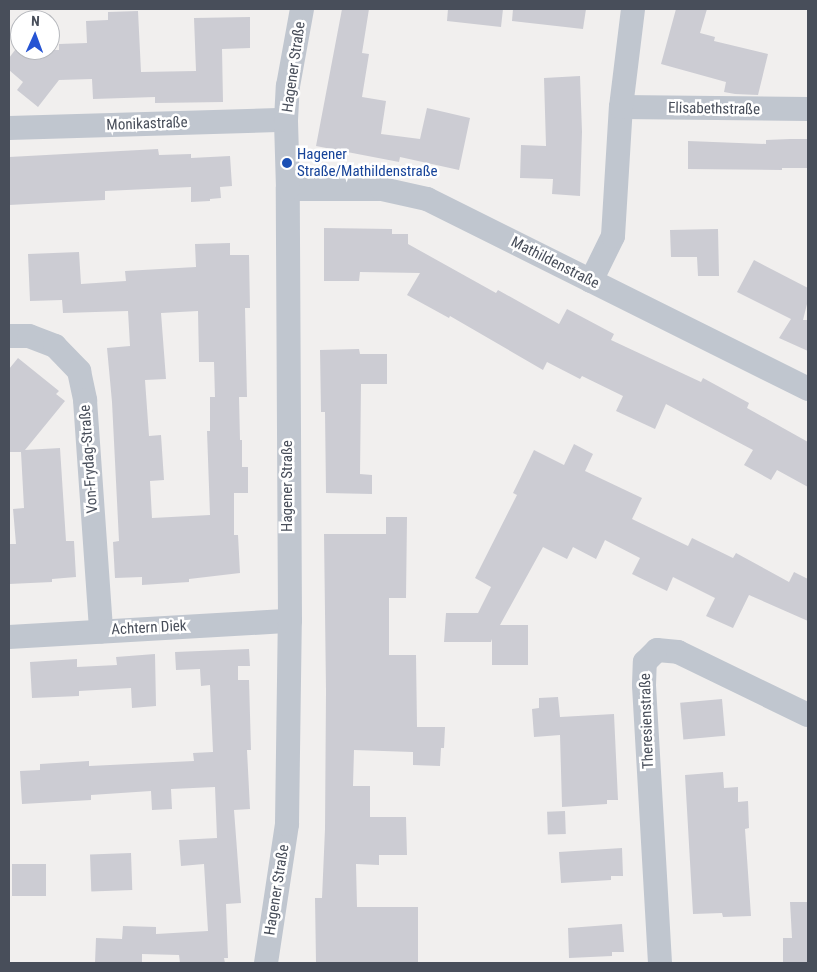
<!DOCTYPE html>
<meta charset="utf-8">
<style>
body{margin:0}
#map{position:relative;width:817px;height:972px;overflow:hidden;background:#f1efee;font-family:"Roboto Condensed",sans-serif}
div>[style]{position:absolute}
[style*='--x']{left:calc(var(--x)*1px);top:calc(var(--y)*1px);width:calc(var(--w)*1px);rotate:calc(var(--a)*1deg)}
.building>*{inset:0;background:#ccccd3;transform-origin:0 0}
.street>*{height:24px;margin:-12px;padding:0 12px;transform-origin:12px;border-radius:12px;background:#c0c6cf}
.dots>*{width:14px;height:14px;translate:-50% -50%;box-sizing:border-box;border:2px solid #fff;border-radius:50%}
span{translate:-50% -50%;white-space:nowrap;text-align:center;line-height:1.15;-webkit-text-stroke:5px #fff;paint-order:stroke}
.street-label{font-size:15px;color:#484e5a}
.transit-label{font-size:15px;color:#164399}
.left{translate:0 -50%;text-align:left}
.frame{position:absolute;inset:0;border:10px solid #484e5a;pointer-events:none}
.north{position:absolute;left:10px;top:10px;width:50px;height:50px;box-sizing:border-box;background:#fff;border:1px solid #b6b8bd;border-radius:50%;rotate:2deg;font-size:14px;font-weight:700;line-height:20px;text-align:center;color:#484e5a}
.north::after{content:'';display:block;margin:auto;width:18px;height:22px;background:#2654d3;clip-path:polygon(50% 0,100% 100%,50% 72%,0 100%)}
</style>
<div id="map">
<div class="building">
<i style="clip-path:polygon(342px 9px,369px 9px,362px 53px,369px 54px,362px 97px,386px 101px,381px 134px,420px 139px,427px 108px,470px 118px,459px 170px,400px 157px,399px 162px,316px 146px)"></i>
<i style="clip-path:polygon(448px 9px,503px 9px,501px 27px,447px 21px)"></i>
<i style="clip-path:polygon(513px 9px,586px 9px,583px 29px,512px 21px)"></i>
<i style="clip-path:polygon(676px 9px,707px 9px,700px 33px,715px 37px,714px 41px,768px 54px,758px 95px,735px 94px,724px 92px,726px 82px,661px 64px)"></i>
<i style="clip-path:polygon(138px 11px,141px 72px,196px 71px,194px 18px,250px 17px,250px 48px,222px 49px,223px 102px,155px 103px,155px 97px,93px 99px,92px 79px,59px 80px,38px 107px,17px 90px,23px 82px,9px 70px,9px 58px,15px 50px,59px 50px,59px 44px,87px 43px,86px 21px,108px 20px,108px 12px)"></i>
<i style="clip-path:polygon(580px 76px,582px 132px,580px 196px,552px 194px,553px 179px,520px 178px,521px 145px,546px 146px,544px 78px)"></i>
<i style="clip-path:polygon(790px 139px,808px 139px,808px 168px,782px 168px,782px 170px,688px 169px,688px 141px,766px 144px,766px 140px)"></i>
<i style="clip-path:polygon(158px 149px,159px 155px,191px 154px,191px 158px,230px 156px,232px 186px,220px 187px,221px 198px,210px 199px,210px 201px,191px 202px,191px 187px,105px 191px,105px 200px,9px 205px,9px 157px)"></i>
<i style="clip-path:polygon(324px 228px,392px 229px,392px 234px,408px 234px,408px 244px,496px 293px,498px 290px,559px 324px,567px 309px,614px 334px,611px 340px,701px 382px,703px 378px,749px 403px,747px 408px,808px 442px,808px 487px,777px 470px,771px 480px,744px 465px,753px 450px,666px 404px,655px 429px,616px 411px,623px 396px,582px 376px,580px 379px,547px 362px,543px 370px,450px 316px,449px 318px,407px 295px,420px 273px,360px 272px,359px 281px,324px 281px)"></i>
<i style="clip-path:polygon(718px 229px,719px 276px,698px 276px,697px 257px,671px 257px,670px 230px)"></i>
<i style="clip-path:polygon(evenodd,230px 243px,230px 255px,249px 255px,250px 308px,245px 308px,247px 397px,239px 397px,240px 440px,242px 440px,242px 467px,248px 467px,248px 493px,234px 493px,234px 535px,238px 535px,240px 573px,189px 579px,189px 582px,142px 585px,142px 577px,115px 578px,113px 542px,119px 541px,112px 402px,107px 348px,130px 346px,128px 311px,63px 313px,62px 300px,30px 301px,28px 254px,79px 252px,81px 284px,126px 281px,125px 271px,196px 267px,195px 244px,230px 243px,198px 311px,199px 362px,214px 362px,215px 397px,210px 397px,210px 431px,207px 431px,210px 515px,152px 518px,150px 481px,164px 480px,161px 435px,149px 436px,145px 380px,166px 379px,161px 313px,198px 311px)"></i>
<i style="clip-path:polygon(754px 260px,808px 288px,808px 300px,803px 320px,808px 320px,808px 351px,779px 338px,791px 319px,737px 292px)"></i>
<i style="clip-path:polygon(359px 349px,360px 354px,387px 354px,387px 384px,361px 384px,360px 474px,372px 475px,372px 494px,326px 493px,325px 412px,321px 412px,320px 350px)"></i>
<i style="clip-path:polygon(18px 358px,59px 391px,56px 394px,65px 401px,25px 450px,60px 448px,66px 541px,74px 541px,76px 577px,52px 579px,52px 582px,9px 584px,9px 544px,16px 544px,13px 509px,24px 508px,21px 452px,9px 452px,9px 369px)"></i>
<i style="clip-path:polygon(574px 444px,593px 454px,585px 471px,642px 498px,632px 519px,688px 546px,692px 538px,733px 558px,736px 553px,789px 582px,794px 572px,808px 579px,808px 621px,749px 595px,733px 628px,706px 616px,715px 598px,673px 577px,667px 591px,632px 574px,640px 558px,605px 540px,596px 559px,573px 547px,567px 559px,543px 547px,500px 625px,528px 625px,528px 665px,492px 665px,492px 639px,491px 642px,444px 642px,446px 613px,478px 613px,491px 587px,475px 578px,517px 495px,513px 493px,534px 450px,564px 465px)"></i>
<i style="clip-path:polygon(386px 517px,407px 517px,406px 598px,389px 598px,389px 655px,416px 655px,417px 727px,445px 727px,444px 748px,441px 748px,440px 766px,413px 765px,413px 752px,354px 750px,353px 786px,370px 786px,370px 817px,406px 817px,407px 855px,379px 855px,379px 865px,356px 864px,357px 907px,418px 907px,418px 963px,316px 963px,315px 898px,322px 898px,325px 829px,326px 691px,324px 534px,386px 534px)"></i>
<i style="clip-path:polygon(249px 649px,250px 666px,238px 666px,238px 680px,249px 680px,251px 750px,247px 750px,250px 809px,234px 810px,241px 903px,226px 904px,228px 958px,224px 958px,225px 963px,180px 963px,179px 955px,142px 954px,142px 963px,95px 963px,96px 938px,122px 939px,123px 926px,156px 927px,156px 934px,208px 931px,204px 864px,181px 866px,179px 840px,217px 838px,215px 787px,171px 789px,172px 809px,152px 810px,151px 791px,91px 795px,91px 800px,22px 804px,20px 771px,40px 770px,40px 764px,89px 761px,89px 766px,194px 761px,193px 753px,213px 752px,210px 685px,201px 686px,200px 669px,176px 670px,175px 652px)"></i>
<i style="clip-path:polygon(155px 654px,156px 706px,132px 708px,131px 688px,79px 691px,79px 696px,32px 698px,30px 662px,77px 659px,77px 667px,117px 665px,116px 657px)"></i>
<i style="clip-path:polygon(558px 697px,560px 717px,614px 714px,618px 800px,607px 800px,607px 804px,562px 807px,560px 735px,534px 737px,532px 709px,539px 708px,539px 698px)"></i>
<i style="left:722px;top:699px;width:37px;height:42px;rotate:85deg"></i>
<i style="clip-path:polygon(723px 772px,724px 788px,738px 787px,738px 802px,748px 801px,749px 828px,745px 829px,751px 916px,723px 917px,722px 913px,693px 914px,685px 775px)"></i>
<i style="left:565px;top:811px;width:23px;height:18px;rotate:88deg"></i>
<i style="clip-path:polygon(622px 848px,623px 876px,611px 876px,611px 880px,561px 883px,559px 852px)"></i>
<i style="left:131px;top:853px;width:37px;height:41px;rotate:88deg"></i>
<i style="left:12px;top:864px;width:34px;height:32px"></i>
<i style="clip-path:polygon(790px 902px,808px 902px,808px 963px,783px 963px,783px 938px,792px 938px)"></i>
<i style="clip-path:polygon(622px 924px,624px 952px,612px 952px,612px 956px,569px 958px,568px 928px)"></i>
</div>
<div class="street">
<i style="--x:621;--y:107;--w:187;--a:0.6"></i>
<i style="--x:9;--y:128;--w:277;--a:-1.7"></i>
<i style="--x:288;--y:189;--w:94;--a:0"></i>
<i style="--x:382;--y:189;--w:46;--a:12.5"></i>
<i style="--x:427;--y:199;--w:426;--a:26.5"></i>
<i style="--x:591;--y:281;--w:50;--a:-63.9"></i>
<i style="--x:613;--y:236;--w:129;--a:-86.5"></i>
<i style="--x:621;--y:107;--w:99;--a:-83"></i>
<i style="--x:9;--y:336;--w:20;--a:0"></i>
<i style="--x:29;--y:336;--w:28;--a:21"></i>
<i style="--x:55;--y:346;--w:35;--a:46"></i>
<i style="--x:79;--y:371;--w:30;--a:78"></i>
<i style="--x:85;--y:400;--w:232;--a:86"></i>
<i style="--x:9;--y:637;--w:281;--a:-3.3"></i>
<i style="--x:266;--y:963;--w:141;--a:-81.4"></i>
<i style="--x:287;--y:824;--w:203;--a:-89.2"></i>
<i style="--x:290;--y:621;--w:432;--a:-90.3"></i>
<i style="--x:288;--y:189;--w:69;--a:-91.7"></i>
<i style="--x:286;--y:120;--w:34;--a:-87"></i>
<i style="--x:288;--y:86;--w:78;--a:-79.7"></i>
<i style="--x:660;--y:963;--w:278;--a:-93.3"></i>
<i style="--x:644;--y:685;--w:23;--a:-88"></i>
<i style="--x:645;--y:662;--w:17;--a:-45"></i>
<i style="--x:657;--y:650;--w:21;--a:5"></i>
<i style="--x:678;--y:652;--w:144;--a:25.9"></i>
</div>
<div class="dots">
<i style="left:287px;top:163px;background:#1a4fb4"></i>
</div>
<div class="street-label">
<span style="left:294px;top:67px;rotate:-82deg">Hagener Straße</span>
<span style="left:714px;top:109px;rotate:1deg">Elisabethstraße</span>
<span style="left:147px;top:124px;rotate:-2deg">Monikastraße</span>
<span style="left:555px;top:263px;rotate:27deg">Mathildenstraße</span>
<span style="left:89px;top:459px;rotate:-94deg">Von-Frydag-Straße</span>
<span style="left:288px;top:486px;rotate:-90deg">Hagener Straße</span>
<span style="left:149px;top:628px;rotate:-3deg">Achtern Diek</span>
<span style="left:647px;top:721px;rotate:-92deg">Theresienstraße</span>
<span style="left:277px;top:890px;rotate:-81deg">Hagener Straße</span>
</div>
<div class="transit-label">
<span class="left" style="left:297px;top:163px">Hagener<br>Straße/Mathildenstraße</span>
</div>
<div class="frame"></div>
<div class="north">N</div>
</div>
